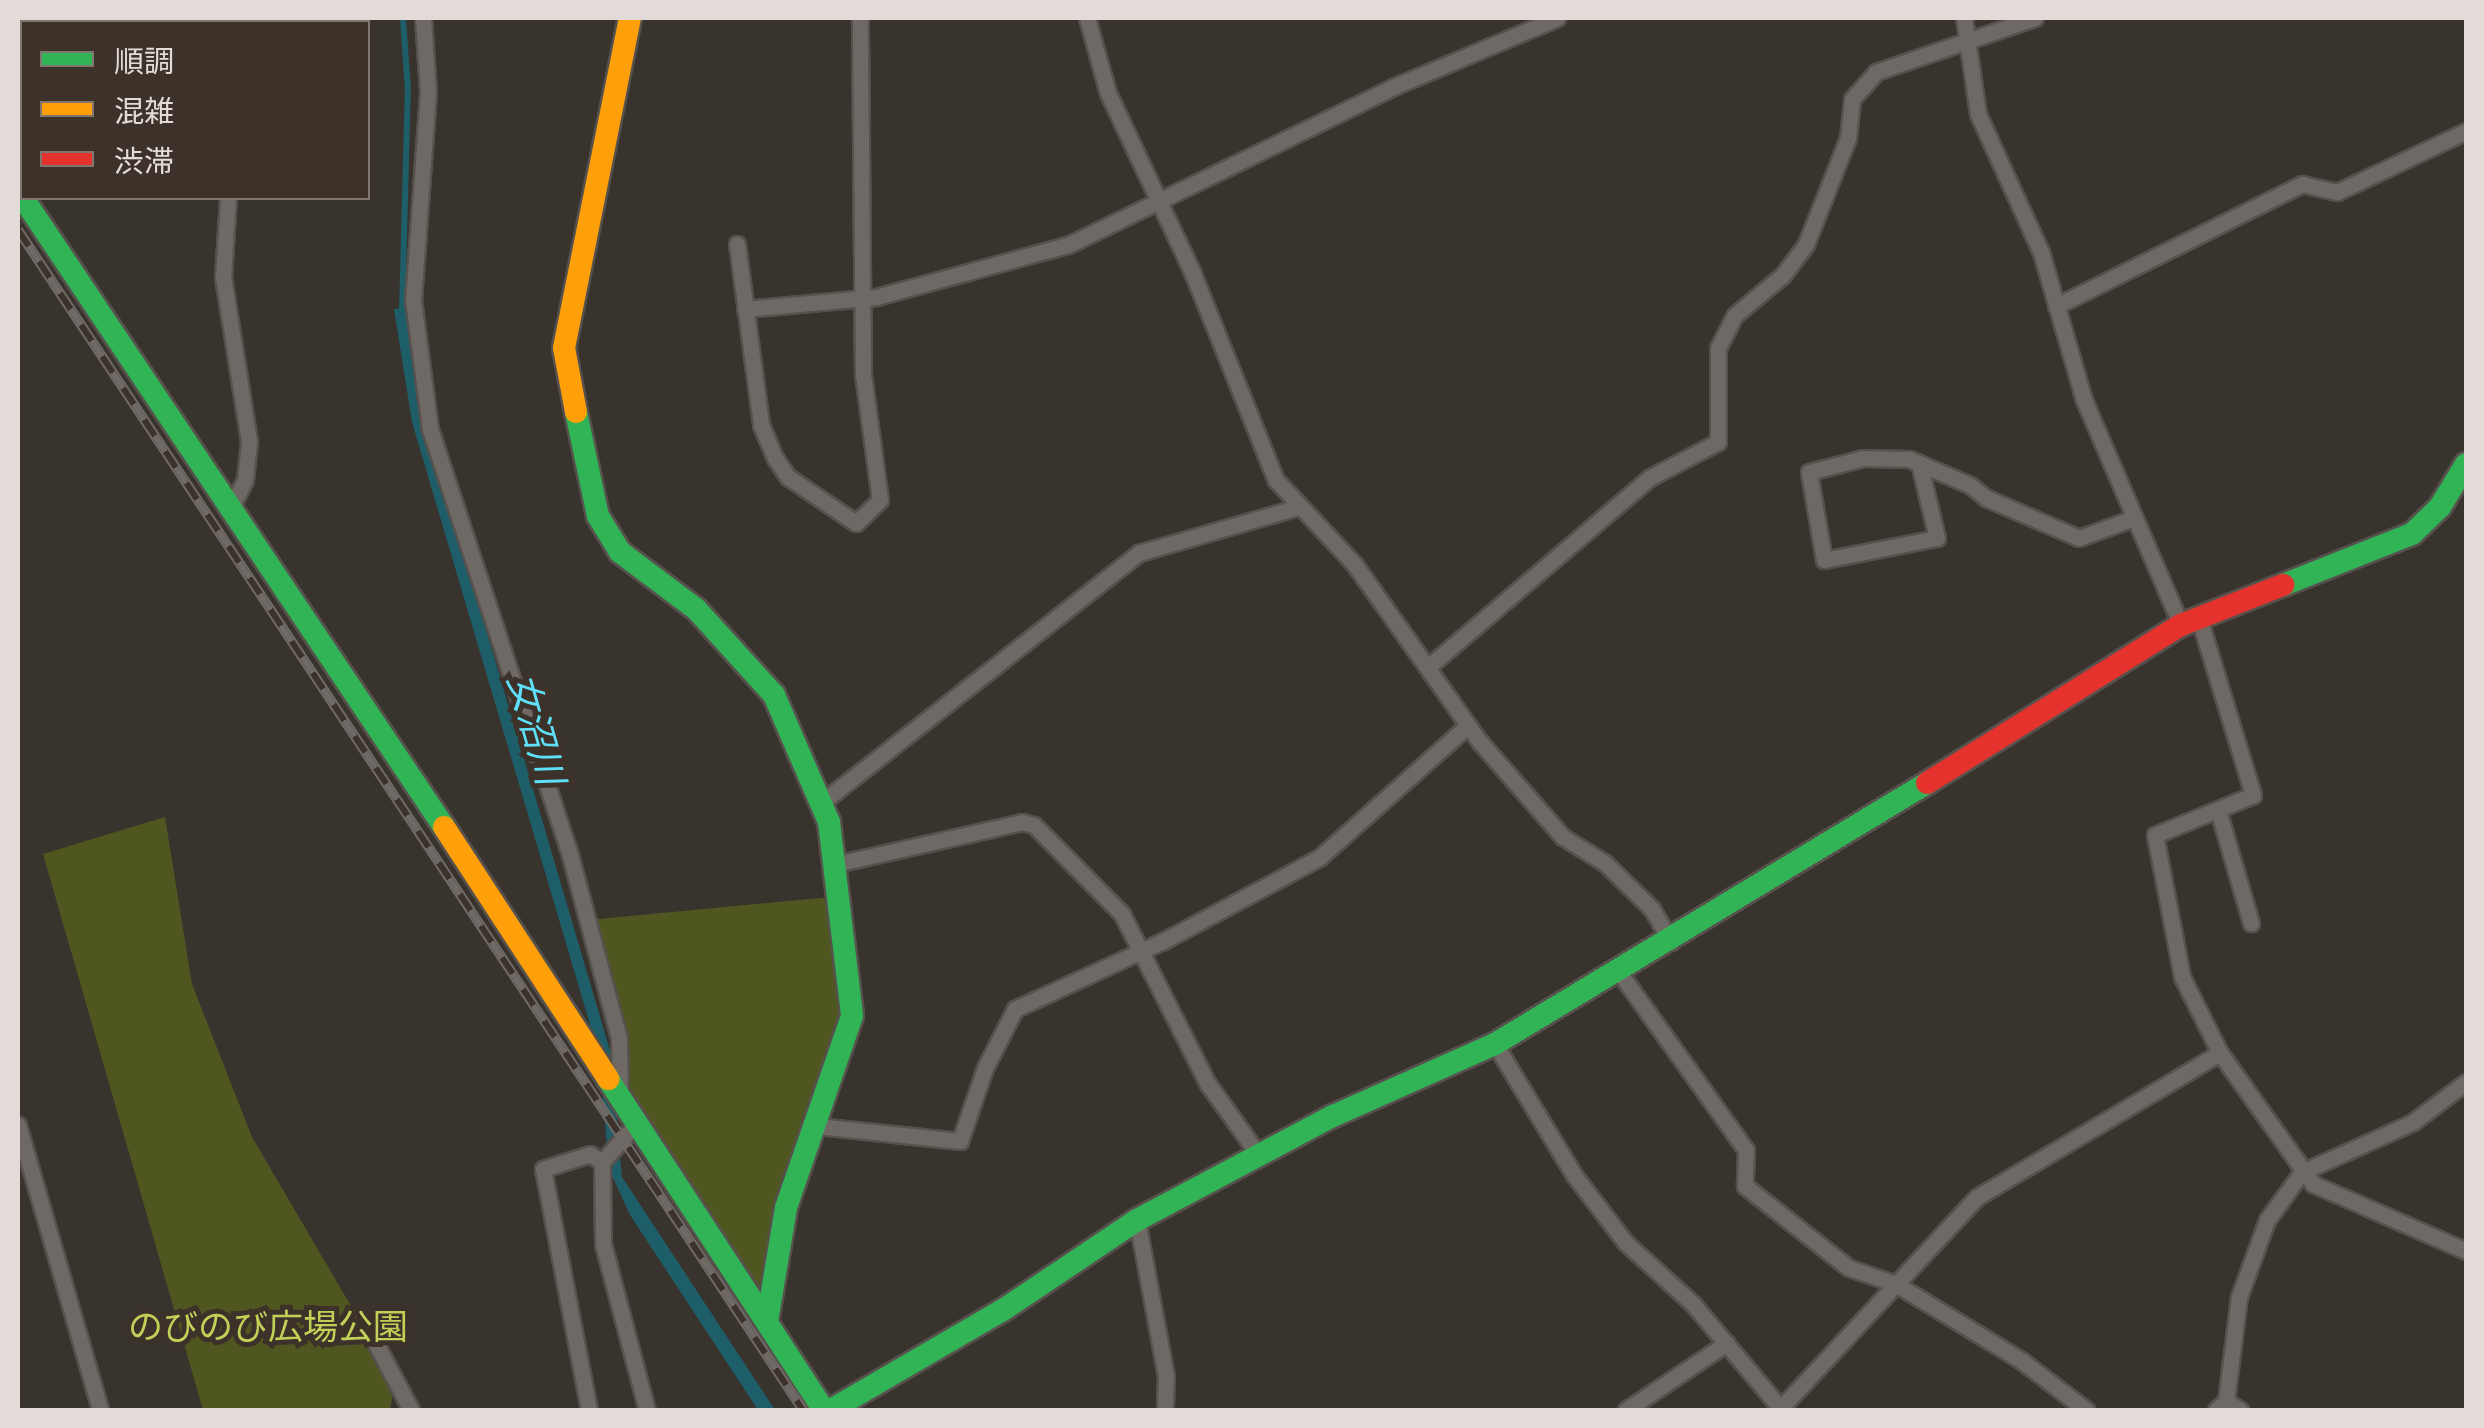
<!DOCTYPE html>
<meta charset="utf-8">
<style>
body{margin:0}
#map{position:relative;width:2484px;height:1428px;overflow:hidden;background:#39332e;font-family:Commissioner,"Noto Sans JP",sans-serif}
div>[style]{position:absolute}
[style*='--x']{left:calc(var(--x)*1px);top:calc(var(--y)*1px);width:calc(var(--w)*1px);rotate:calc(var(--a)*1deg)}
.green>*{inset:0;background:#4f561f}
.water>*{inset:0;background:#1e5e68}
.stream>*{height:6px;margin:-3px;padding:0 3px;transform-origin:3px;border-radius:3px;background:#1e5e68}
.roads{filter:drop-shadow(2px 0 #56514d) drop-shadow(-2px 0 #56514d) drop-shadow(0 2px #56514d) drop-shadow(0 -2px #56514d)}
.street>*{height:15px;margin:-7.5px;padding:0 7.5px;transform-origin:7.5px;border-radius:7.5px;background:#6f6965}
.fast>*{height:22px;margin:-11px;padding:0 11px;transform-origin:11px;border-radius:11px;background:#30b455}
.slow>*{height:22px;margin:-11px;padding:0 11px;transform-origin:11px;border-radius:11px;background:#ff9f0a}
.jam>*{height:22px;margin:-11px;padding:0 11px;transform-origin:11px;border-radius:11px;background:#e5322d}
.rail>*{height:10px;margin-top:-5px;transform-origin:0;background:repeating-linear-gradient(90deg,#3d322a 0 19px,#706a67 0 38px);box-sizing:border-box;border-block:2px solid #706a67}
span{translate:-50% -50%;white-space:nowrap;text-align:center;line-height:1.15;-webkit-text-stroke:10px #3d322a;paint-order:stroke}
.park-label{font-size:35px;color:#c1d158}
.water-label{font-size:38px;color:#5ee1f8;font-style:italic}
.frame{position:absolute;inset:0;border:20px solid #e3dbd7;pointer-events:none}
.legend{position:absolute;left:20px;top:20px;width:350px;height:180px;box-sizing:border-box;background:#3d322a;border:2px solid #7f766f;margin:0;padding:12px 18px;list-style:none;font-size:30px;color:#e3dbd7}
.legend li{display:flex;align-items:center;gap:20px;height:50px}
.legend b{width:50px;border:2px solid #7f766f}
</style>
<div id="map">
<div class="green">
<i style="clip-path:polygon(165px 817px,192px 984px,252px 1137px,395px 1381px,390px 1410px,203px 1410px,43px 854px)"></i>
<i style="clip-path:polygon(842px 896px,852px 1016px,767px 1321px,620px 1100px,619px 1038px,588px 920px)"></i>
</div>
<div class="water">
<i style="clip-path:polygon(407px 307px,424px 419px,611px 1054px,622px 1177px,775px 1410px,758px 1410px,630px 1215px,609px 1169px,599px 1055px,412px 422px,394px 309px)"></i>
</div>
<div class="stream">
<i style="--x:402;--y:312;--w:222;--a:-88.5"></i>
<i style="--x:408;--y:90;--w:72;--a:-94"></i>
</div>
<div class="roads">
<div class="street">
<i style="--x:229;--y:18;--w:4;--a:63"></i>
<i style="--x:423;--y:18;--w:74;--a:86.1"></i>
<i style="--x:428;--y:92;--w:209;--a:94.1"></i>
<i style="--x:413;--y:300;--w:130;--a:82.5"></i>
<i style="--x:430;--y:429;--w:448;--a:71.8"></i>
<i style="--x:570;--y:855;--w:189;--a:75"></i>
<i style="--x:619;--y:1038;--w:54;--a:88.9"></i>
<i style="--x:1087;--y:18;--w:78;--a:74.4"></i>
<i style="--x:1108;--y:93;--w:200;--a:64.8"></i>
<i style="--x:1193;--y:274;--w:222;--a:68.1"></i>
<i style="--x:1276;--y:480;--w:116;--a:47.1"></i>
<i style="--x:1355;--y:565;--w:217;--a:54.8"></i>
<i style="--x:1480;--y:742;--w:126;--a:48.9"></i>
<i style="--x:1563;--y:837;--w:49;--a:31.8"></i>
<i style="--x:1605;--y:863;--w:66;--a:44.4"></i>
<i style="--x:1652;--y:909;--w:38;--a:60"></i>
<i style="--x:1964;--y:18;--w:97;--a:81.7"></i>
<i style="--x:1978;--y:114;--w:152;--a:65.5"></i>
<i style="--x:2041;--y:252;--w:154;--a:73.8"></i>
<i style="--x:2084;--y:400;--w:245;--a:66.7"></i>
<i style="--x:24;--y:22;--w:4;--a:-90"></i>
<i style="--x:339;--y:22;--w:4;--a:-90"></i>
<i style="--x:18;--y:117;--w:59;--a:-86.1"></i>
<i style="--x:228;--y:198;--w:79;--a:93.6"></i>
<i style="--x:223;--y:277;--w:167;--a:81"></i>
<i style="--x:249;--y:442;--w:38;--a:96"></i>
<i style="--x:245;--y:480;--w:27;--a:117"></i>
<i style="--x:737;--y:244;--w:183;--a:82.4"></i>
<i style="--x:761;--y:425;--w:36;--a:67"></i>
<i style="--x:775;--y:458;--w:23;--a:56"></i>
<i style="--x:788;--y:477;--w:82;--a:34.1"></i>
<i style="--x:856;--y:523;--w:33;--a:-44"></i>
<i style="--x:880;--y:500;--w:126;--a:-97.7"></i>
<i style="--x:863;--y:375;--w:357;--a:-90.5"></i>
<i style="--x:2056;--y:306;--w:275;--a:-26.4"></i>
<i style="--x:2302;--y:184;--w:36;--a:13"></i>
<i style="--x:2337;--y:192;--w:143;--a:-25.3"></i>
<i style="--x:745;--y:309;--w:132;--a:-5.2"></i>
<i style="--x:876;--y:297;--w:199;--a:-15.2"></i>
<i style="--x:1068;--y:245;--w:361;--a:-25.9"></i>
<i style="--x:1393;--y:87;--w:178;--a:-22.8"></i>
<i style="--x:1919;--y:463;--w:77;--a:76.5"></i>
<i style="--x:1937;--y:538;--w:115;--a:169"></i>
<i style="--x:1824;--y:560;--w:89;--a:-99.7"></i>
<i style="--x:1809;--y:472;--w:56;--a:-14.5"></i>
<i style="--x:1863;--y:458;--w:46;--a:1.2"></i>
<i style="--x:1909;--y:459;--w:66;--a:23.1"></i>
<i style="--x:1970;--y:485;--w:21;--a:39"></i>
<i style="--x:1986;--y:498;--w:101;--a:23.3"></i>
<i style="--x:2079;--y:538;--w:59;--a:-20"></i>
<i style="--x:2199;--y:618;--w:185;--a:73"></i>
<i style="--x:2253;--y:795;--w:106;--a:157.8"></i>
<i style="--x:2155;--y:835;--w:145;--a:79.2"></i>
<i style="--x:2182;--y:977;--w:85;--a:63.4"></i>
<i style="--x:2220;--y:1053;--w:161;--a:54.6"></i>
<i style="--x:2313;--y:1184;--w:167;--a:23.6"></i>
<i style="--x:1428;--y:667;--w:291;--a:-40.5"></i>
<i style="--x:1649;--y:478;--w:78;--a:-27.6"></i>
<i style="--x:1718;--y:442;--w:94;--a:-90"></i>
<i style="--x:1718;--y:348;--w:37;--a:-63"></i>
<i style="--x:1735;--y:315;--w:62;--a:-39.8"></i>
<i style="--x:1783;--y:275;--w:39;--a:-53"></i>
<i style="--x:1806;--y:244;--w:114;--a:-68.4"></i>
<i style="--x:1848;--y:138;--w:39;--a:-84"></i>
<i style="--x:1852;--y:99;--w:36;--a:-48"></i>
<i style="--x:1876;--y:72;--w:168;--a:-18.8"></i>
<i style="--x:821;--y:803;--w:405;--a:-38.2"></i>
<i style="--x:1139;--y:553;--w:166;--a:-16.1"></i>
<i style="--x:2218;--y:810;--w:118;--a:73.7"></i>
<i style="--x:836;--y:864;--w:191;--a:-12.7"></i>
<i style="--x:1022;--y:822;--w:12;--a:14"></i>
<i style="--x:1034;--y:825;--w:125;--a:45.3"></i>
<i style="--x:1122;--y:914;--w:191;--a:63.2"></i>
<i style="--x:1208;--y:1084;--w:90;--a:54.5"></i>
<i style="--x:1619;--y:972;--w:219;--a:54.5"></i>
<i style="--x:1746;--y:1150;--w:36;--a:92"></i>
<i style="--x:1745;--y:1186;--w:132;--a:38.3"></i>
<i style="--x:1849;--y:1268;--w:50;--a:18.8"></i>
<i style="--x:1896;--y:1284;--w:148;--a:31.4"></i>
<i style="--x:2022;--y:1361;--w:81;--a:37.4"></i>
<i style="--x:1495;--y:1044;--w:153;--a:58.9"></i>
<i style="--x:1574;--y:1175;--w:84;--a:52.7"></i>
<i style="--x:1625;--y:1242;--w:92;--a:42.4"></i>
<i style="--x:1693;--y:1304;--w:138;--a:50"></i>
<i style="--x:18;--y:1125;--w:297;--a:73.9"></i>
<i style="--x:635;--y:1125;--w:50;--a:131.7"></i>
<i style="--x:602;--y:1162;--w:82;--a:89.3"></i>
<i style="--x:603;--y:1244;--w:172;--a:75.2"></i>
<i style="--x:817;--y:1126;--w:144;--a:6"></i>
<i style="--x:960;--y:1141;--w:77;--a:-71.1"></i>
<i style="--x:985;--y:1068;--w:66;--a:-63"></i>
<i style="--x:1015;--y:1009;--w:163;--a:-24.7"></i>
<i style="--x:1163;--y:941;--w:178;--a:-28.1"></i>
<i style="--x:1320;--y:857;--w:198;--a:-41.7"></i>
<i style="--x:1137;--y:1220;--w:159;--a:79.5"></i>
<i style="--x:1166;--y:1376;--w:34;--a:92"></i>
<i style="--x:366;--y:1325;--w:96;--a:62.1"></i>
<i style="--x:2226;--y:1401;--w:105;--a:-82.9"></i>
<i style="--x:2239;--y:1297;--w:82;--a:-70"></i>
<i style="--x:2267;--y:1220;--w:59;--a:-53.9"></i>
<i style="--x:2302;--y:1172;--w:122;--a:-24.2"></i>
<i style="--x:2413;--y:1122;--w:66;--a:-37"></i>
<i style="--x:589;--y:1410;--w:245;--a:-100.8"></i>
<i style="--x:543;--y:1169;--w:49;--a:-17.7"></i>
<i style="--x:590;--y:1154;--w:14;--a:34"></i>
<i style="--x:1626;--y:1410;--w:121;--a:-33.6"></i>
<i style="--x:1779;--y:1410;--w:291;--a:-47.1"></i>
<i style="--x:1977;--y:1197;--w:282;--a:-30.7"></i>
<i style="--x:2216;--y:1410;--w:13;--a:-42"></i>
<i style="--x:2226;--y:1401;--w:17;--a:33"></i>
</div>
<div class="fast">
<i style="--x:23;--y:198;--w:757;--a:56.2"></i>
<i style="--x:576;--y:412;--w:106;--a:78.1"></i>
<i style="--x:598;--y:516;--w:42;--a:58.6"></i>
<i style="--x:620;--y:552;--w:95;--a:36.9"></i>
<i style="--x:696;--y:609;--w:116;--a:47.8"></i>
<i style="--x:774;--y:695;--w:138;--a:66.6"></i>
<i style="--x:829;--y:822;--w:195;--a:83.2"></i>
<i style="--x:852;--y:1016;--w:203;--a:109"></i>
<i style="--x:786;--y:1208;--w:115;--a:99.5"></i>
<i style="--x:2283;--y:585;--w:139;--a:-21.6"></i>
<i style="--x:2412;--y:534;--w:39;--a:-44"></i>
<i style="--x:2440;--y:507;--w:50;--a:-58.8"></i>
<i style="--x:608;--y:1079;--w:395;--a:56.9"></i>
<i style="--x:831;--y:1410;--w:199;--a:-30.2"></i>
<i style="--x:1003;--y:1310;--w:161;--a:-33.9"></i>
<i style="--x:1137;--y:1220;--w:222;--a:-28"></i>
<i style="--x:1333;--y:1116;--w:177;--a:-24"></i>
<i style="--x:1495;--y:1044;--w:505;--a:-31.14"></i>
</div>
<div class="slow">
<i style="--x:576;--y:412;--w:65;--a:-100.6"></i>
<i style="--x:564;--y:348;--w:337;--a:-78.7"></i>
<i style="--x:444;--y:827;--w:301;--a:56.9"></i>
</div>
<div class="jam">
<i style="--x:1927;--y:783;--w:299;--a:-31.9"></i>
<i style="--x:2181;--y:625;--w:110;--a:-21.4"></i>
</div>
</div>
<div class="rail">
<i style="--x:18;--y:230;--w:1417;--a:56.37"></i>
</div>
<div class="park-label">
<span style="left:268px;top:1325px">のびのび広場公園</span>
</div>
<div class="water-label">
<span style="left:538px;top:728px;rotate:74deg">女沼川</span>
</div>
<div class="frame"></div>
<ul class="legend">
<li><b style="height:12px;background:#30b455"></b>順調</li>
<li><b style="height:12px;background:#ff9f0a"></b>混雑</li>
<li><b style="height:12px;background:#e5322d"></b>渋滞</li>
</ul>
</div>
